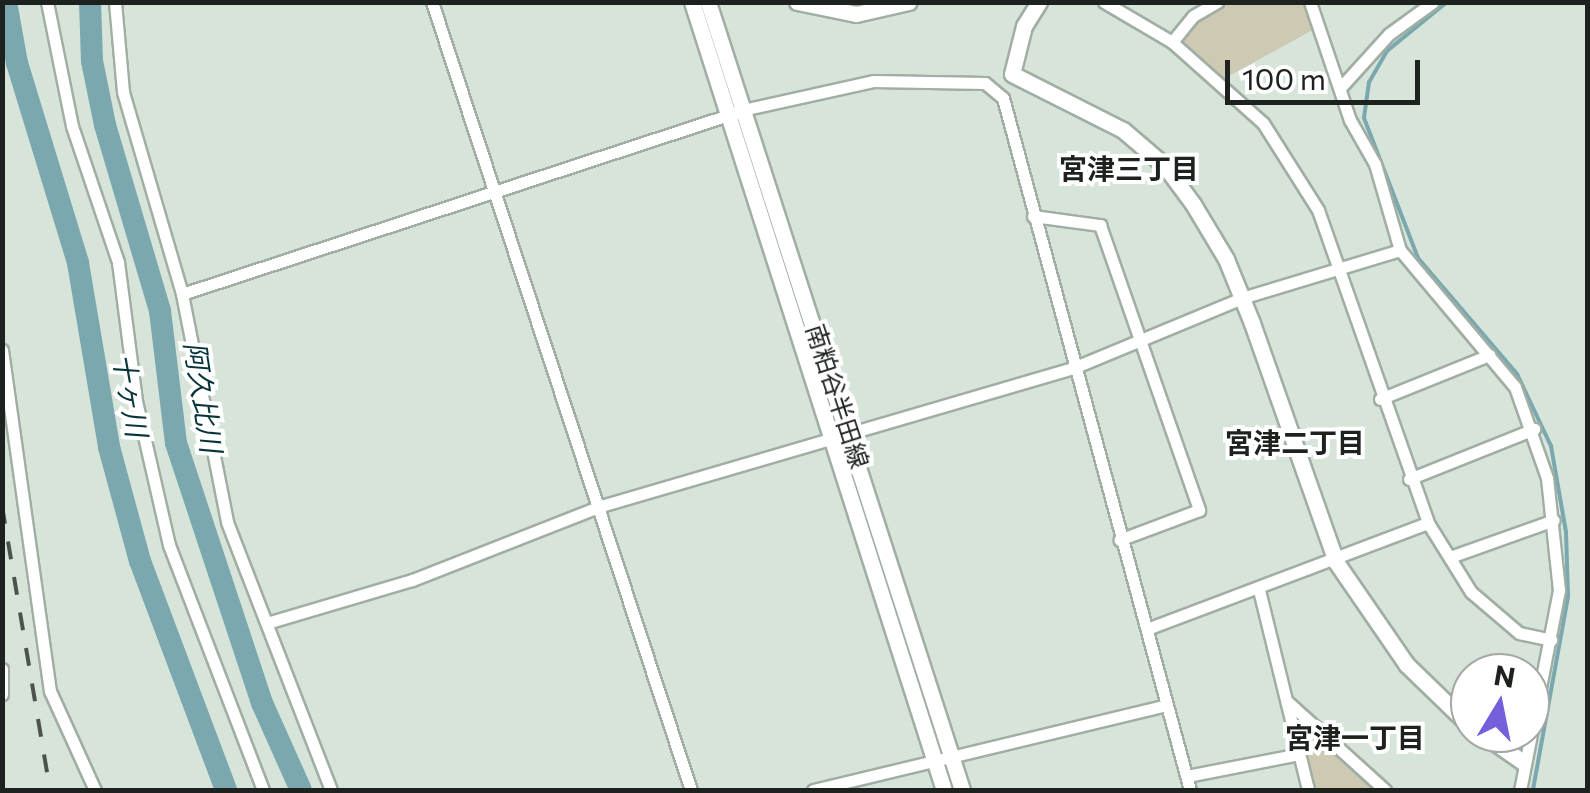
<!DOCTYPE html>
<meta charset="utf-8">
<style>
body{margin:0}
#map{position:relative;width:1590px;height:793px;overflow:hidden;background:#d6e4d9;font-family:Commissioner,"Noto Sans JP",sans-serif}
div>[style]{position:absolute}
[style*='--x']{left:calc(var(--x)*1px);top:calc(var(--y)*1px);width:calc(var(--w)*1px);rotate:calc(var(--a)*1deg)}
.green>*{inset:0;background:#cdc9b3}
.stream>*{height:4px;margin:-2px;padding:0 2px;transform-origin:2px;border-radius:2px;background:#7ba8ae}
.river>*{height:22px;margin:-11px;padding:0 11px;transform-origin:11px;border-radius:11px;background:#7ba8ae}
.roads{filter:drop-shadow(2px 0 #a0aea3) drop-shadow(-2px 0 #a0aea3) drop-shadow(0 2px #a0aea3) drop-shadow(0 -2px #a0aea3)}
.street>*{height:11px;margin:-5.5px;padding:0 5.5px;transform-origin:5.5px;border-radius:5.5px;background:#fff}
.secondary>*{height:15px;margin:-7.5px;padding:0 7.5px;transform-origin:7.5px;border-radius:7.5px;background:#fff}
.rail>*{height:4px;margin-top:-2px;transform-origin:0;background:repeating-linear-gradient(90deg,#4c534e 0 18px,transparent 0 36px)}
span{translate:-50% -50%;white-space:nowrap;text-align:center;line-height:1.15;-webkit-text-stroke:8px #fff;paint-order:stroke}
.street-label{font-size:25px;color:#1d221e}
.neighbourhood-label{font-size:28px;color:#1d221e;font-weight:700}
.water-label{font-size:28px;color:#063439;font-style:italic}
.frame{position:absolute;inset:0;border:5px solid #1d221e;pointer-events:none}
.north{position:absolute;left:1450px;top:653px;width:100px;height:100px;box-sizing:border-box;background:#fff;border:2px solid #a5a7a5;border-radius:50%;rotate:10deg;font-size:28px;font-weight:700;line-height:40px;text-align:center;color:#1d221e}
.north::after{content:'';display:block;margin:auto;width:35px;height:45px;background:#755fda;clip-path:polygon(50% 0,100% 100%,50% 72%,0 100%)}
.scale{position:absolute;left:1225px;top:60px;width:195px;height:45px;box-sizing:border-box;border:5px solid #1d221e;border-top:0;padding-left:12px;font-size:30px;line-height:35px;white-space:nowrap;color:#1d221e;-webkit-text-stroke:8px #fff;paint-order:stroke}
</style>
<div id="map">
<div class="green">
<i style="clip-path:polygon(1217px 3px,1310px 3px,1318px 27px,1220px 81px,1172px 42px,1193px 16px)"></i>
<i style="clip-path:polygon(1311px 724px,1385px 790px,1309px 790px,1296px 731px)"></i>
</div>
<div class="stream">
<i style="--x:1447;--y:2;--w:77;--a:140.8"></i>
<i style="--x:1387;--y:51;--w:36;--a:120"></i>
<i style="--x:1369;--y:82;--w:36;--a:98"></i>
<i style="--x:1364;--y:118;--w:150;--a:68.9"></i>
<i style="--x:1418;--y:258;--w:153;--a:49.5"></i>
<i style="--x:1517;--y:374;--w:80;--a:64.7"></i>
<i style="--x:1551;--y:446;--w:87;--a:80.1"></i>
<i style="--x:1566;--y:532;--w:65;--a:88.2"></i>
<i style="--x:1568;--y:597;--w:196;--a:100.3"></i>
</div>
<div class="river">
<i style="--x:6;--y:2;--w:62;--a:79.8"></i>
<i style="--x:17;--y:63;--w:209;--a:73"></i>
<i style="--x:78;--y:263;--w:187;--a:80.4"></i>
<i style="--x:109;--y:447;--w:118;--a:74.8"></i>
<i style="--x:140;--y:561;--w:245;--a:69.4"></i>
<i style="--x:90;--y:2;--w:59;--a:88.1"></i>
<i style="--x:92;--y:61;--w:65;--a:78.5"></i>
<i style="--x:105;--y:125;--w:194;--a:73.5"></i>
<i style="--x:160;--y:311;--w:133;--a:83.1"></i>
<i style="--x:176;--y:443;--w:274;--a:71.7"></i>
<i style="--x:262;--y:703;--w:95;--a:65.9"></i>
</div>
<div class="roads">
<div class="street">
<i style="--x:47;--y:2;--w:126;--a:78.6"></i>
<i style="--x:72;--y:126;--w:144;--a:71.3"></i>
<i style="--x:118;--y:262;--w:140;--a:82.6"></i>
<i style="--x:136;--y:401;--w:148;--a:77.1"></i>
<i style="--x:169;--y:545;--w:262;--a:69"></i>
<i style="--x:115;--y:2;--w:90;--a:84.9"></i>
<i style="--x:123;--y:92;--w:210;--a:73.7"></i>
<i style="--x:182;--y:294;--w:232;--a:78.8"></i>
<i style="--x:227;--y:522;--w:287;--a:68.8"></i>
<i style="--x:432;--y:2;--w:829;--a:71.81"></i>
<i style="--x:1104;--y:2;--w:79;--a:30.5"></i>
<i style="--x:1172;--y:42;--w:122;--a:41.7"></i>
<i style="--x:1263;--y:123;--w:103;--a:57.7"></i>
<i style="--x:1318;--y:210;--w:332;--a:70.6"></i>
<i style="--x:1428;--y:523;--w:81;--a:58.1"></i>
<i style="--x:1471;--y:592;--w:63;--a:40.5"></i>
<i style="--x:1519;--y:633;--w:33;--a:12"></i>
<i style="--x:1310;--y:2;--w:125;--a:71.3"></i>
<i style="--x:1350;--y:120;--w:51;--a:60.4"></i>
<i style="--x:1375;--y:164;--w:90;--a:73.8"></i>
<i style="--x:1400;--y:250;--w:179;--a:50"></i>
<i style="--x:1515;--y:387;--w:96;--a:70.6"></i>
<i style="--x:1547;--y:478;--w:113;--a:83.9"></i>
<i style="--x:1559;--y:590;--w:204;--a:101"></i>
<i style="--x:1172;--y:42;--w:33;--a:-51"></i>
<i style="--x:1193;--y:16;--w:28;--a:-30"></i>
<i style="--x:1340;--y:88;--w:73;--a:-47.8"></i>
<i style="--x:1389;--y:34;--w:54;--a:-36"></i>
<i style="--x:1033;--y:216;--w:68;--a:7.7"></i>
<i style="--x:1100;--y:225;--w:302;--a:70.8"></i>
<i style="--x:1199;--y:510;--w:85;--a:159.4"></i>
<i style="--x:182;--y:294;--w:595;--a:-18.13"></i>
<i style="--x:747;--y:109;--w:129;--a:-12.5"></i>
<i style="--x:873;--y:81;--w:112;--a:1"></i>
<i style="--x:985;--y:83;--w:23;--a:40"></i>
<i style="--x:1003;--y:98;--w:717;--a:74.88"></i>
<i style="--x:2;--y:350;--w:344;--a:82"></i>
<i style="--x:50;--y:691;--w:109;--a:65.6"></i>
<i style="--x:1380;--y:399;--w:118;--a:-22"></i>
<i style="--x:1409;--y:479;--w:135;--a:-21.8"></i>
<i style="--x:1450;--y:557;--w:110;--a:-19.6"></i>
<i style="--x:1259;--y:590;--w:206;--a:76.2"></i>
<i style="--x:267;--y:623;--w:151;--a:-16.5"></i>
<i style="--x:412;--y:580;--w:203;--a:-21.4"></i>
<i style="--x:601;--y:506;--w:492;--a:-16.3"></i>
<i style="--x:1073;--y:368;--w:183;--a:-22.5"></i>
<i style="--x:1242;--y:298;--w:165;--a:-16.9"></i>
<i style="--x:1147;--y:629;--w:300;--a:-20.7"></i>
<i style="--x:2;--y:669;--w:25;--a:90"></i>
<i style="--x:1289;--y:703;--w:130;--a:42.2"></i>
<i style="--x:1187;--y:776;--w:114;--a:-11.1"></i>
<i style="--x:813;--y:790;--w:363;--a:-13.5"></i>
</div>
<div class="secondary">
<i style="--x:692;--y:2;--w:827;--a:72.27"></i>
<i style="--x:708;--y:2;--w:828;--a:72.13"></i>
<i style="--x:797;--y:2;--w:60;--a:11.5"></i>
<i style="--x:856;--y:14;--w:54;--a:-12.8"></i>
<i style="--x:1039;--y:2;--w:28;--a:122"></i>
<i style="--x:1024;--y:26;--w:49;--a:104"></i>
<i style="--x:1012;--y:74;--w:124;--a:26.8"></i>
<i style="--x:1123;--y:130;--w:55;--a:40.6"></i>
<i style="--x:1165;--y:166;--w:47;--a:53.6"></i>
<i style="--x:1193;--y:204;--w:64;--a:59"></i>
<i style="--x:1226;--y:259;--w:69;--a:67.9"></i>
<i style="--x:1252;--y:323;--w:253;--a:70.6"></i>
<i style="--x:1336;--y:562;--w:124;--a:55.5"></i>
<i style="--x:1406;--y:664;--w:89;--a:44.1"></i>
<i style="--x:1481;--y:733;--w:51;--a:34.6"></i>
</div>
</div>
<div class="rail">
<i style="--x:2;--y:506;--w:288;--a:80.4"></i>
</div>
<div class="street-label">
<span style="left:838px;top:396px;rotate:72deg">南粕谷半田線</span>
</div>
<div class="neighbourhood-label">
<span style="left:1129px;top:168px">宮津三丁目</span>
<span style="left:1295px;top:442px">宮津二丁目</span>
<span style="left:1355px;top:737px">宮津一丁目</span>
</div>
<div class="water-label">
<span style="left:131px;top:395px;rotate:80deg">十ヶ川</span>
<span style="left:204px;top:397px;rotate:81deg">阿久比川</span>
</div>
<div class="frame"></div>
<div class="north">N</div>
<div class="scale">100 m</div>
</div>
